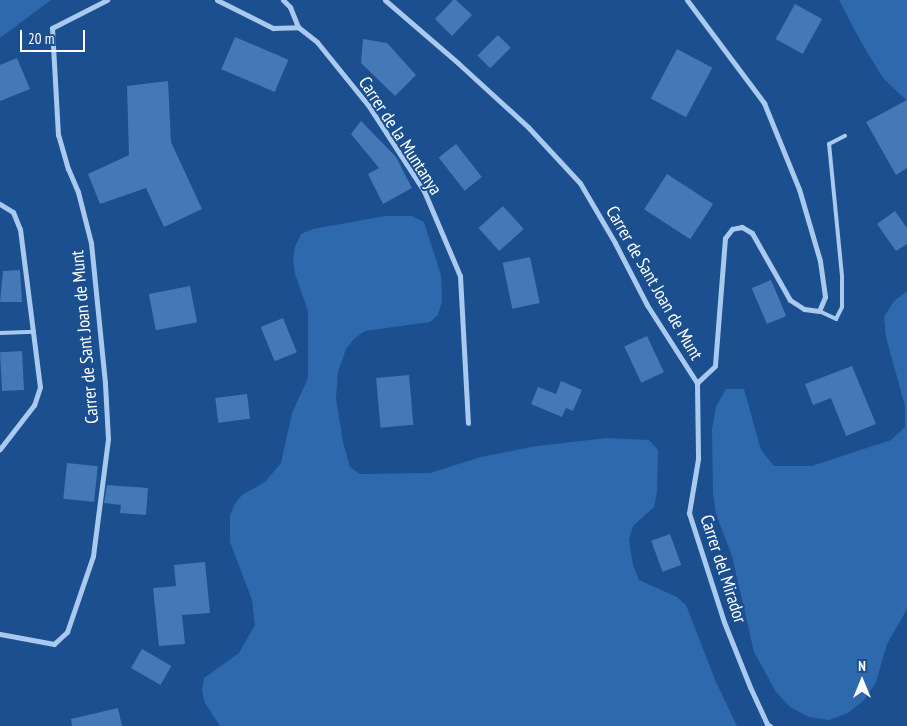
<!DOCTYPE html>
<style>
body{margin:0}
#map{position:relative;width:907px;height:726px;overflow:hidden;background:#1b4f8f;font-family:"PT Sans Narrow",sans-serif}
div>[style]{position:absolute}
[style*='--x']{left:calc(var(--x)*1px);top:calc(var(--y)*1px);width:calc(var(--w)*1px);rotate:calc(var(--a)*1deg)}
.green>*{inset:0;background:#2e69ad}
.building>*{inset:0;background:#4478b7;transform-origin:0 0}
.service>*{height:4px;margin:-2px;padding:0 2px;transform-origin:2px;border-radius:2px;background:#a9c9ee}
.minor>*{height:5px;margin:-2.5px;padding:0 2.5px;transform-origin:2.5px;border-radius:2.5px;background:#a9c9ee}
span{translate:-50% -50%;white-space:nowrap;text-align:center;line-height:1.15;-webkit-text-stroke:4px #1b4f8f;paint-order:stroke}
.street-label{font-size:18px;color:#fff}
.north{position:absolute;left:837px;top:656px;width:50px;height:50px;-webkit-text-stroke:4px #1b4f8f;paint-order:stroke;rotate:0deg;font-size:14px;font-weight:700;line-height:20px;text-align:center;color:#fff}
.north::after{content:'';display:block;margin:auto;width:18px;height:22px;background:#fff;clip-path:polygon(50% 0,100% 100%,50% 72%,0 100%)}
.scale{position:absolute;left:20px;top:30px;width:65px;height:22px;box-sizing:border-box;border:2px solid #fff;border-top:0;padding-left:6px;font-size:15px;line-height:18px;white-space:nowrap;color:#fff;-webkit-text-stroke:4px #1b4f8f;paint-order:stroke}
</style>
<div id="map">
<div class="green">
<i style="clip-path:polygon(0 0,51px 0,0 38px)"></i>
<i style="clip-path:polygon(839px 0,907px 0,907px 101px,883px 78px,861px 42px)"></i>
<i style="clip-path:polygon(385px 216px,412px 216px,424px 222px,441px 275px,442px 301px,438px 315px,430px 322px,365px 331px,354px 339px,346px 349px,338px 372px,336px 399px,343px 442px,350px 467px,360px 474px,430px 473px,481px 457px,537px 446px,607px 438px,649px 440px,658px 450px,657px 492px,654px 507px,633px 526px,629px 540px,633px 565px,639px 580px,677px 597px,686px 605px,716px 682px,737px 726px,220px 726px,205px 703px,202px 691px,204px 678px,239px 653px,255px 625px,252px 600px,230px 542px,230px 516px,234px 505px,242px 495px,265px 482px,281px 463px,292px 413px,308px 378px,308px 311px,295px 274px,293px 261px,295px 247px,301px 234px,313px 229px)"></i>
<i style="clip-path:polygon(907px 291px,907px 609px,887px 644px,876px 682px,864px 700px,848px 713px,829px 720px,809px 717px,790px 707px,776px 692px,754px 652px,732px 556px,716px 514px,713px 493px,712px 429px,716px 407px,726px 389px,744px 389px,761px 450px,774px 466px,812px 466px,891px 440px,905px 427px,905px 406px,886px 337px,884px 317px,894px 301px)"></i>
</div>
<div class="building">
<i style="clip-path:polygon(453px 0,456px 0,472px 15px,452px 36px,435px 19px)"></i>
<i style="left:795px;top:4px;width:31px;height:40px;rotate:29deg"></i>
<i style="left:498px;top:35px;width:18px;height:29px;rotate:45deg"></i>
<i style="left:235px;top:37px;width:58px;height:35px;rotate:23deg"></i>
<i style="clip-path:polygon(363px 39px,387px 43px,416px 75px,395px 96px,361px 63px)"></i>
<i style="left:677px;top:49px;width:40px;height:56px;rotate:28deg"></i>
<i style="clip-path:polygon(17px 58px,30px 89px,0 101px,0 65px)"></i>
<i style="clip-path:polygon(168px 81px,171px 142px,202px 209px,164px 227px,146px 188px,100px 204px,88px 174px,129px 155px,127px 86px)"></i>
<i style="clip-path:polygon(907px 100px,907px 168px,896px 175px,866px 122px)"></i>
<i style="clip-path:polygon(361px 121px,396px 157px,412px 188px,383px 204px,368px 174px,379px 168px,351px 134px)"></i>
<i style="left:456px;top:144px;width:42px;height:22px;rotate:52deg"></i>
<i style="left:667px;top:174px;width:55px;height:42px;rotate:33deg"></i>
<i style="left:503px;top:206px;width:31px;height:33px;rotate:48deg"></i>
<i style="clip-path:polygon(895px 211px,907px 228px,907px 244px,896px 251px,877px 224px)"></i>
<i style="left:530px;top:257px;width:47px;height:28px;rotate:78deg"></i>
<i style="clip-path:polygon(20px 270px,22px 302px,0 302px,3px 271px)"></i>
<i style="left:771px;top:280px;width:39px;height:21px;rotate:67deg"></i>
<i style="left:190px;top:286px;width:37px;height:42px;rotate:79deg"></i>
<i style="left:283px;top:318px;width:37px;height:24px;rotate:68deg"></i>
<i style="left:647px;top:336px;width:40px;height:25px;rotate:65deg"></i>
<i style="left:22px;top:351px;width:39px;height:22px;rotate:87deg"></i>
<i style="clip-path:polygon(852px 366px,876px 424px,846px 436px,831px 398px,813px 405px,805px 384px)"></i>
<i style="left:409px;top:375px;width:50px;height:33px;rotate:85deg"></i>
<i style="clip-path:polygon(561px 381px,582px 390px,573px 411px,566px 408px,562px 417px,531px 404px,538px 387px,556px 394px)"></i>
<i style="left:247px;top:394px;width:25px;height:32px;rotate:83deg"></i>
<i style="left:67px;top:463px;width:31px;height:36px;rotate:6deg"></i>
<i style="clip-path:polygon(107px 485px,148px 488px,146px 515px,120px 513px,121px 505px,104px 503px)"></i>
<i style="left:670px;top:534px;width:33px;height:20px;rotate:70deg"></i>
<i style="clip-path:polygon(205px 562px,210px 613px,182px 615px,185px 644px,159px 646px,153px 588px,176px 586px,174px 565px)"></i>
<i style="left:142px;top:649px;width:34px;height:22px;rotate:30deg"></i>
<i style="clip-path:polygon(118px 708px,122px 726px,72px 726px,71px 719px)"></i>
</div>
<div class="service">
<i style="--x:819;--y:311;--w:19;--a:25"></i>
<i style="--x:836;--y:319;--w:13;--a:-63"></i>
<i style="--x:842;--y:307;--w:31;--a:-90"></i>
<i style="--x:842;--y:276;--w:133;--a:-95.6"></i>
<i style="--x:829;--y:144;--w:18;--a:-27"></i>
<i style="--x:0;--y:333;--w:34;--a:-2"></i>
</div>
<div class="minor">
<i style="--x:217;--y:0;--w:63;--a:26.6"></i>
<i style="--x:273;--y:28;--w:25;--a:-2"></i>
<i style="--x:283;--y:0;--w:10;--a:45"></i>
<i style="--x:290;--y:7;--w:22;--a:68"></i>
<i style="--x:385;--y:0;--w:96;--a:40.8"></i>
<i style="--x:458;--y:63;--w:95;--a:42.4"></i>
<i style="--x:528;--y:127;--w:76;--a:47.1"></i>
<i style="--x:580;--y:183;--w:69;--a:59.7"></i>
<i style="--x:615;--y:243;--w:70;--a:62.7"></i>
<i style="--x:647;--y:305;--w:93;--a:57.3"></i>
<i style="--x:687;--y:0;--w:129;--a:53.2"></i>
<i style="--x:764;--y:103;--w:93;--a:67.9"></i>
<i style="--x:799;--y:189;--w:75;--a:73.7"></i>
<i style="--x:820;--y:261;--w:36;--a:82"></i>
<i style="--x:825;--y:297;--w:15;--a:113"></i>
<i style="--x:819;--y:311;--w:15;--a:-172"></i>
<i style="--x:804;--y:309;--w:17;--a:-147"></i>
<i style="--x:790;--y:300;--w:77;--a:-119.6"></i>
<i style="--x:752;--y:233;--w:12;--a:-149"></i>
<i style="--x:742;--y:227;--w:10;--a:169"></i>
<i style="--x:732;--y:229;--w:11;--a:128"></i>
<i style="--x:725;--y:238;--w:128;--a:94.5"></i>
<i style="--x:715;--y:366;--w:25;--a:137"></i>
<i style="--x:298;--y:27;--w:24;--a:38"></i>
<i style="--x:317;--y:42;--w:81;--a:51"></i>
<i style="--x:368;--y:105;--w:103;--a:56.9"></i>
<i style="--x:424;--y:191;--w:92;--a:67"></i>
<i style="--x:460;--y:276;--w:147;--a:86.9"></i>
<i style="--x:0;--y:204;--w:15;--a:32"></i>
<i style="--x:13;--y:212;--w:18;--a:68"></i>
<i style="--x:20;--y:229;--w:159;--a:82.8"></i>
<i style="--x:40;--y:387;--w:19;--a:108"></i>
<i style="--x:34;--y:405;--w:56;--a:127.7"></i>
<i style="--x:697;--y:383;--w:76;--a:89.2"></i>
<i style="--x:698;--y:459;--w:55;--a:99.5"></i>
<i style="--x:689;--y:513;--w:114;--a:72.2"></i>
<i style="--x:724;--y:622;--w:70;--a:68.2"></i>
<i style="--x:750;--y:687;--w:41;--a:65.3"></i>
<i style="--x:767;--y:724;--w:4;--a:34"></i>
<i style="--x:0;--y:634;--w:55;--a:10.5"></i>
<i style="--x:54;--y:644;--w:18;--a:-43"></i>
<i style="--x:67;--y:632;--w:80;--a:-71.1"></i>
<i style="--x:93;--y:556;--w:118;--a:-82.7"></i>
<i style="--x:108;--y:439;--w:56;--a:-93.1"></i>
<i style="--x:105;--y:383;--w:141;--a:-95.7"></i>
<i style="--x:91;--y:243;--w:53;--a:-104.3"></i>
<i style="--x:78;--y:192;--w:25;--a:-113"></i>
<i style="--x:68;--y:169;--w:35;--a:-106"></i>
<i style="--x:58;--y:135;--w:107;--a:-93.2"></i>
<i style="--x:52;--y:28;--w:62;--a:-27"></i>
</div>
<div class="street-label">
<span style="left:400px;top:136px;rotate:57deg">Carrer de la Muntanya</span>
<span style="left:654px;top:283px;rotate:60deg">Carrer de Sant Joan de Munt</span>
<span style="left:85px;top:337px;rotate:-95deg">Carrer de Sant Joan de Munt</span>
<span style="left:723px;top:569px;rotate:72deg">Carrer del Mirador</span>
</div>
<div class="north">N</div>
<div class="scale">20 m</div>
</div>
